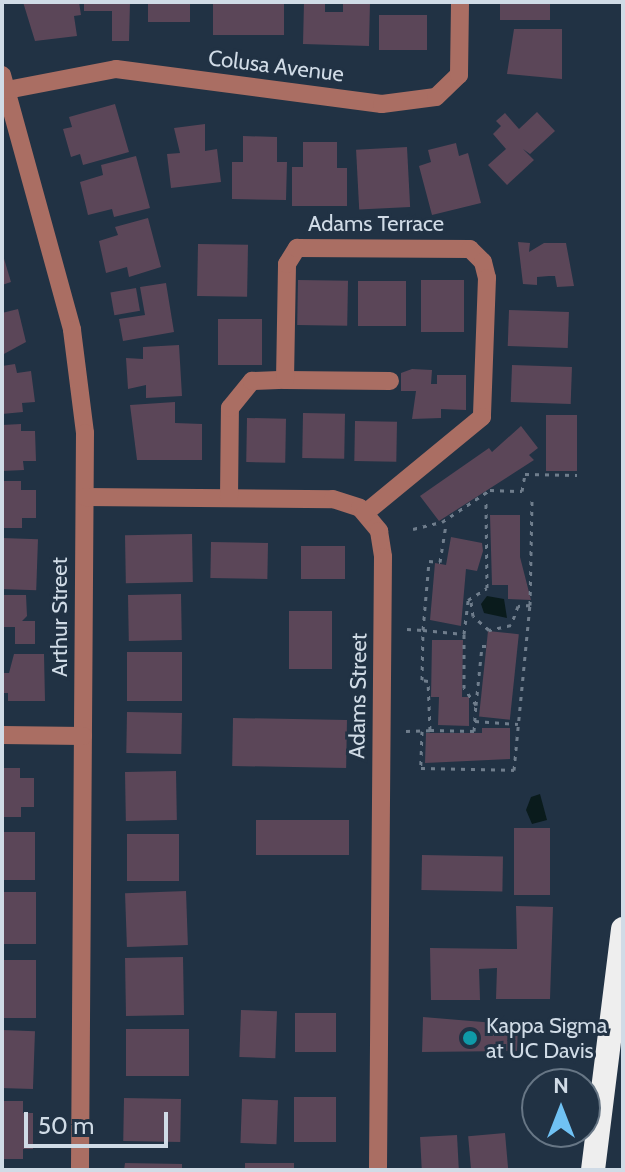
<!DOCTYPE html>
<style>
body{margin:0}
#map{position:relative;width:625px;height:1172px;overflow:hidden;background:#213244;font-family:Cabin,sans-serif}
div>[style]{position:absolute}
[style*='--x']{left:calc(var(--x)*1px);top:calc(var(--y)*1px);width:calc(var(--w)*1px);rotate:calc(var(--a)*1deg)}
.water>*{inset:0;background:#0a1b1c}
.building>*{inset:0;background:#5b4658;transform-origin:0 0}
.path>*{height:3px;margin-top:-1.5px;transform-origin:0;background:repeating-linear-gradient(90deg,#6f7d8c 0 4px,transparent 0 10px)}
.minor>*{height:18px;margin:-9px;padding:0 9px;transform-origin:9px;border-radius:9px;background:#aa6e63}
.highway>*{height:24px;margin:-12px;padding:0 12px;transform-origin:12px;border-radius:12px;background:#eee}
.dots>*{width:22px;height:22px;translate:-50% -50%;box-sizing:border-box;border:4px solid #213244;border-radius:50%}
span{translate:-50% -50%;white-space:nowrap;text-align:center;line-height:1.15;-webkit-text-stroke:6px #213244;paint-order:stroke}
.street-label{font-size:22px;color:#d0dbe6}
.poi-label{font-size:22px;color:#d0dbe6}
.left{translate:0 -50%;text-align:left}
.frame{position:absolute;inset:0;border:4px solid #d0dbe6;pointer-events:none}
.north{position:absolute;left:521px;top:1068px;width:80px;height:80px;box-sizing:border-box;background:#213244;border:2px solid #677685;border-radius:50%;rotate:0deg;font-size:22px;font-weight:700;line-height:32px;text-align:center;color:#d0dbe6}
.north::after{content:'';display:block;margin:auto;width:28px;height:36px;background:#70c2f4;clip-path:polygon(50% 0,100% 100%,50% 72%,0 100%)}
.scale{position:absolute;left:24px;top:1112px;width:144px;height:36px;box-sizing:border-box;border:4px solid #d0dbe6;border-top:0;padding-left:10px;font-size:24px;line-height:28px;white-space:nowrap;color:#d0dbe6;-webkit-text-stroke:6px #213244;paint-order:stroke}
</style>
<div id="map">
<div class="water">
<i style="clip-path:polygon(487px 596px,504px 599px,507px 618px,484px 613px,481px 604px)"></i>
<i style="clip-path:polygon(540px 794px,547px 820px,532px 824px,526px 810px,531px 797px)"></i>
</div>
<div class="building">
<i style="clip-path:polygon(23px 2px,79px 2px,81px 15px,74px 16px,77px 36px,35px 41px)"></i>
<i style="clip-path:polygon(84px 2px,130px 2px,129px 41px,112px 41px,112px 11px,84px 11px)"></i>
<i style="left:148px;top:2px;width:42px;height:20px"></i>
<i style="left:213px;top:2px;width:71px;height:33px"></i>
<i style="clip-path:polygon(304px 2px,325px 2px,325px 12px,343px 12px,343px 2px,370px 2px,369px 46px,303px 44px)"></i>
<i style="left:500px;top:2px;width:50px;height:18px"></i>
<i style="left:379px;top:15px;width:48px;height:35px"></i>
<i style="clip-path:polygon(514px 29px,562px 29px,562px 79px,507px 74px)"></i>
<i style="clip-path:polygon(115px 104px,129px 152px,83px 165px,80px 154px,71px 157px,63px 129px,72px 127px,69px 117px)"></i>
<i style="clip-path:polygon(537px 112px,555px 131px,530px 154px,523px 149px,534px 160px,507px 185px,488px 165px,506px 149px,493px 134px,501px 126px,496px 121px,505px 113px,519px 129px)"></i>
<i style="clip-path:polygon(205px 124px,205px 151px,217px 149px,221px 182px,171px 188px,167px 154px,180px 153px,174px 128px)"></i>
<i style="clip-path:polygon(243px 136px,277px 137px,277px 162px,287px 162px,286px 200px,232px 199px,232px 162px,243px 162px)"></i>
<i style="clip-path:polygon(303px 142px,337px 142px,337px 168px,347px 168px,347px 206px,292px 206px,292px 167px,303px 167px)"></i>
<i style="clip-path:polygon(456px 143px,459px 156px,468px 153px,481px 203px,432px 215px,419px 166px,431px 162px,428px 150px)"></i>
<i style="left:407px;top:147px;width:60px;height:51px;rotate:87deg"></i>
<i style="clip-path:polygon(136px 156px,150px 208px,114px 217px,112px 209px,88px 215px,80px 182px,103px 175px,101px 165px)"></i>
<i style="clip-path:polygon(148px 218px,161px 267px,129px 277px,127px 267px,106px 273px,99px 241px,118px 235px,115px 227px)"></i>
<i style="clip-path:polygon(518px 242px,530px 243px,529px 252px,544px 243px,566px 243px,574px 286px,557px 287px,555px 276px,549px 276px,537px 277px,537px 285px,523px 284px)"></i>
<i style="left:198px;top:244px;width:50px;height:52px;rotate:1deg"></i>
<i style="clip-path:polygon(2px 252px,11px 282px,2px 285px)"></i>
<i style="left:298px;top:280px;width:50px;height:45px;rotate:1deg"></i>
<i style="left:421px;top:280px;width:43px;height:52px"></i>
<i style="left:358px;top:281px;width:48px;height:45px"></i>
<i style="clip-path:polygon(166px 283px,174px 332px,123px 341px,119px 319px,145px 315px,140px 287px)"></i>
<i style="left:136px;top:288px;width:23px;height:26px;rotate:80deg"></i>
<i style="clip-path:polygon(18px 309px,26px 342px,2px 355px,2px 313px)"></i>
<i style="left:509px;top:310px;width:60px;height:36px;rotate:2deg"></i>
<i style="left:218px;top:319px;width:44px;height:46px"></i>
<i style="clip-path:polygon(179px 345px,182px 396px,146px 398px,146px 385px,128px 389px,126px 358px,143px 359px,143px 347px)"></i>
<i style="clip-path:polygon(15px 364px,17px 373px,31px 371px,35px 402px,22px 403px,23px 412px,2px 414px,2px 366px)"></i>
<i style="left:512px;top:365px;width:60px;height:37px;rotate:2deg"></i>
<i style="clip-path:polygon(412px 369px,432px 370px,431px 384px,437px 384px,437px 375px,466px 375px,466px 410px,441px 409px,441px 418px,412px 419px,416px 391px,401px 391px,401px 373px)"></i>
<i style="clip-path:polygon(175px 402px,175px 423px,202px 424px,202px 460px,137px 460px,130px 405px)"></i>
<i style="left:303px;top:413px;width:42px;height:45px;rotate:1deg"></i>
<i style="left:546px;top:415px;width:31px;height:56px"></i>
<i style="left:247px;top:418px;width:39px;height:44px;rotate:1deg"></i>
<i style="left:355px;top:421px;width:42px;height:40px;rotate:1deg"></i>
<i style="clip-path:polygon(21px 424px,21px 431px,35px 431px,36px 461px,23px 461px,24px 470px,2px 471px,2px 425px)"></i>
<i style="clip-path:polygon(521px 426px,538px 448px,529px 455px,534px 460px,439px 521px,420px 496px,489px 448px,492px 452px)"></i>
<i style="clip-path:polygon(2px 481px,21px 481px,21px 490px,36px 490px,36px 518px,22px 518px,22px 528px,2px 528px)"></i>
<i style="clip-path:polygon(490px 515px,520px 515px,520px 557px,531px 600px,508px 599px,508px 585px,492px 585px)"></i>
<i style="left:192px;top:534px;width:48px;height:67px;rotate:89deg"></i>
<i style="clip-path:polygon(451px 537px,482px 543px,483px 551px,477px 571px,466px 569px,461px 626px,430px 620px,435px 563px,446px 565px)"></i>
<i style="left:2px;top:538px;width:36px;height:51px;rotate:2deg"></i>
<i style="left:211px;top:542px;width:57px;height:36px;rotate:1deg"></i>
<i style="left:301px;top:546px;width:44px;height:33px"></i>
<i style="left:181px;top:594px;width:46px;height:53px;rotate:89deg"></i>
<i style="clip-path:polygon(2px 595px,26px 595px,27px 616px,22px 621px,35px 621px,35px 644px,15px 644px,15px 627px,2px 627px)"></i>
<i style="left:289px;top:611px;width:43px;height:58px"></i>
<i style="left:488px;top:631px;width:31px;height:86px;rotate:6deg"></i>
<i style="clip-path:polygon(432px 640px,463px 640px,462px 697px,469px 697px,469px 726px,438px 725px,439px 697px,431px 697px)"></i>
<i style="left:127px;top:652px;width:55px;height:49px"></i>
<i style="clip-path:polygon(14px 654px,44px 654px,45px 701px,8px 701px,8px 693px,2px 693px,2px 673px,9px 673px)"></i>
<i style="left:127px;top:712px;width:55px;height:41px;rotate:1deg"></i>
<i style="left:233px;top:718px;width:114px;height:48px;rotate:1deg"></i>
<i style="clip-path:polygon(482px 728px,510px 728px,510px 759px,425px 763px,426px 733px,482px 733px)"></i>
<i style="clip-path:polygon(2px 768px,20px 768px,20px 778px,34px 778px,34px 807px,21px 807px,21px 817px,2px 817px)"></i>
<i style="left:176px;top:771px;width:49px;height:51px;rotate:89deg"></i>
<i style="left:256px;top:820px;width:93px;height:35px"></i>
<i style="left:514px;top:828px;width:36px;height:67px"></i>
<i style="left:2px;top:832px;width:33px;height:48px"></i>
<i style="left:127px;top:834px;width:52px;height:47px"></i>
<i style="left:422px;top:855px;width:81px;height:35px;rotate:1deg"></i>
<i style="left:186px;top:891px;width:54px;height:61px;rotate:88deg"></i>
<i style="left:2px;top:892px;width:34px;height:52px"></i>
<i style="clip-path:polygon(516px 906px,553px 907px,550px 999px,496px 999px,497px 968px,479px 969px,480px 1000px,431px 1000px,430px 948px,517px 949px)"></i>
<i style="left:183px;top:957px;width:58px;height:58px;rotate:89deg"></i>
<i style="left:2px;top:960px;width:34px;height:58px"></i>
<i style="left:241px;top:1010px;width:36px;height:47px;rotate:2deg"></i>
<i style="left:295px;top:1013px;width:41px;height:39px"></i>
<i style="clip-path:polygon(423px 1017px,518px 1025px,517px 1051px,422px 1052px)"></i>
<i style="left:126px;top:1029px;width:63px;height:47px"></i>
<i style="left:2px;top:1030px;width:33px;height:58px;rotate:2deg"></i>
<i style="left:294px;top:1097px;width:42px;height:45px"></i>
<i style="left:124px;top:1098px;width:57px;height:43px;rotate:1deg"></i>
<i style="left:242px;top:1099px;width:36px;height:44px;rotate:2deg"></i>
<i style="clip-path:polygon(2px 1101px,23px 1101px,23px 1113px,33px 1113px,33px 1149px,23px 1149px,23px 1159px,2px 1159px)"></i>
<i style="left:505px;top:1133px;width:37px;height:37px;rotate:85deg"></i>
<i style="left:457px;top:1135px;width:35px;height:37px;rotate:87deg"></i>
<i style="clip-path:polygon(125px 1163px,182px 1164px,182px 1170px,124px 1170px)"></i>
<i style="left:245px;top:1163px;width:49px;height:7px"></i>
</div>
<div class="path">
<i style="--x:413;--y:529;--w:30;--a:-14"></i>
<i style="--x:442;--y:522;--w:58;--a:-33.7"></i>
<i style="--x:490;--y:490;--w:32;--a:2"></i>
<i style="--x:522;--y:491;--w:17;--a:-80"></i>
<i style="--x:525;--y:474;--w:52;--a:1.1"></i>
<i style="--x:530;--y:605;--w:105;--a:-88.9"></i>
<i style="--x:407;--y:629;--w:16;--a:4"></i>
<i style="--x:423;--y:630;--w:69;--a:-85"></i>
<i style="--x:429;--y:561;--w:11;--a:5"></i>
<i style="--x:440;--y:562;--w:37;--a:-81"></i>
<i style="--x:476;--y:705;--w:59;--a:-84.2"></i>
<i style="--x:482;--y:646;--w:5;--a:0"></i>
<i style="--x:475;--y:721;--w:43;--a:4"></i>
<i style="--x:430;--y:730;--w:44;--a:1.3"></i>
<i style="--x:474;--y:731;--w:26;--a:-86"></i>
<i style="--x:476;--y:705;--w:21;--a:-125"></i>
<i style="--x:464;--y:688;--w:54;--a:-90"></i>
<i style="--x:406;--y:731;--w:24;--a:-2"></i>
<i style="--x:430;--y:730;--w:49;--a:-92.3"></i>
<i style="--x:428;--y:681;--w:6;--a:-171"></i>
<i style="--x:422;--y:680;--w:50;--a:-88.9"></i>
<i style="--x:423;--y:630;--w:41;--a:5.6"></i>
<i style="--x:464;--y:634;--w:34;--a:-83"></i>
<i style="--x:468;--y:600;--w:22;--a:-32"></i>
<i style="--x:487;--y:588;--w:85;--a:-90.7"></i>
<i style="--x:422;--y:731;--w:37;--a:92"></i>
<i style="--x:421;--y:768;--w:93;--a:1.2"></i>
<i style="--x:514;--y:770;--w:166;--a:-84.5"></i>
<i style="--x:530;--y:605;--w:12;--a:175"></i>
<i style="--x:518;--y:606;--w:20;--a:110"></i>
<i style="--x:511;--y:625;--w:23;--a:167"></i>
<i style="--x:489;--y:630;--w:21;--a:-139"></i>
<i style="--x:473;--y:616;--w:15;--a:-98"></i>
</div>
<div class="minor">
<i style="--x:2;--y:75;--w:264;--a:74.6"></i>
<i style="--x:72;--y:330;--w:104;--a:82.8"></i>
<i style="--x:85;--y:433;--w:737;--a:90.39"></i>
<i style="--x:7;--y:90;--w:111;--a:-10.9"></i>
<i style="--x:116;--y:69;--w:268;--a:7.5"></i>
<i style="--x:382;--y:104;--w:54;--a:-7.4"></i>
<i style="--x:436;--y:97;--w:32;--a:-44"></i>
<i style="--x:459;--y:75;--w:73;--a:-89.2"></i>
<i style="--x:285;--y:380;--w:105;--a:0.5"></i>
<i style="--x:85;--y:497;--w:248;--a:0.5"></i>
<i style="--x:333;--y:499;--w:28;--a:18"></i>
<i style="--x:360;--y:508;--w:30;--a:50"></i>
<i style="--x:379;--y:531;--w:26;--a:81"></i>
<i style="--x:383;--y:557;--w:613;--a:90.47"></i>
<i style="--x:229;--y:498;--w:90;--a:-89.4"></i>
<i style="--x:230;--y:408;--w:35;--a:-51"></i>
<i style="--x:252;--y:381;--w:33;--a:-2"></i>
<i style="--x:285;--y:380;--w:116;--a:-89"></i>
<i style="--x:287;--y:264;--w:19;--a:-58"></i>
<i style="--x:297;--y:248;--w:173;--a:0.3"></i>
<i style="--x:470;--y:249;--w:18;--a:45"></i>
<i style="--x:483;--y:262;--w:16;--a:76"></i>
<i style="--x:487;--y:278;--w:139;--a:92.1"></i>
<i style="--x:482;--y:417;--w:151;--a:140.6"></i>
<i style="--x:2;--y:735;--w:81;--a:0.7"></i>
</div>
<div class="highway">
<i style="--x:593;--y:1170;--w:243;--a:-82.9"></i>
</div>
<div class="dots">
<i style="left:470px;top:1038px;background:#0f9aa8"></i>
</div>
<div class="street-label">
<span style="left:276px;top:66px;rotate:7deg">Colusa Avenue</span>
<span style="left:376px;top:224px">Adams Terrace</span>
<span style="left:60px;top:617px;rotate:-90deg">Arthur Street</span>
<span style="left:358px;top:696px;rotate:-89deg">Adams Street</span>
</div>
<div class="poi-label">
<span class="left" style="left:486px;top:1038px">Kappa Sigma<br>at UC Davis</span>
</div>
<div class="frame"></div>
<div class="north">N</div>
<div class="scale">50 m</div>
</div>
